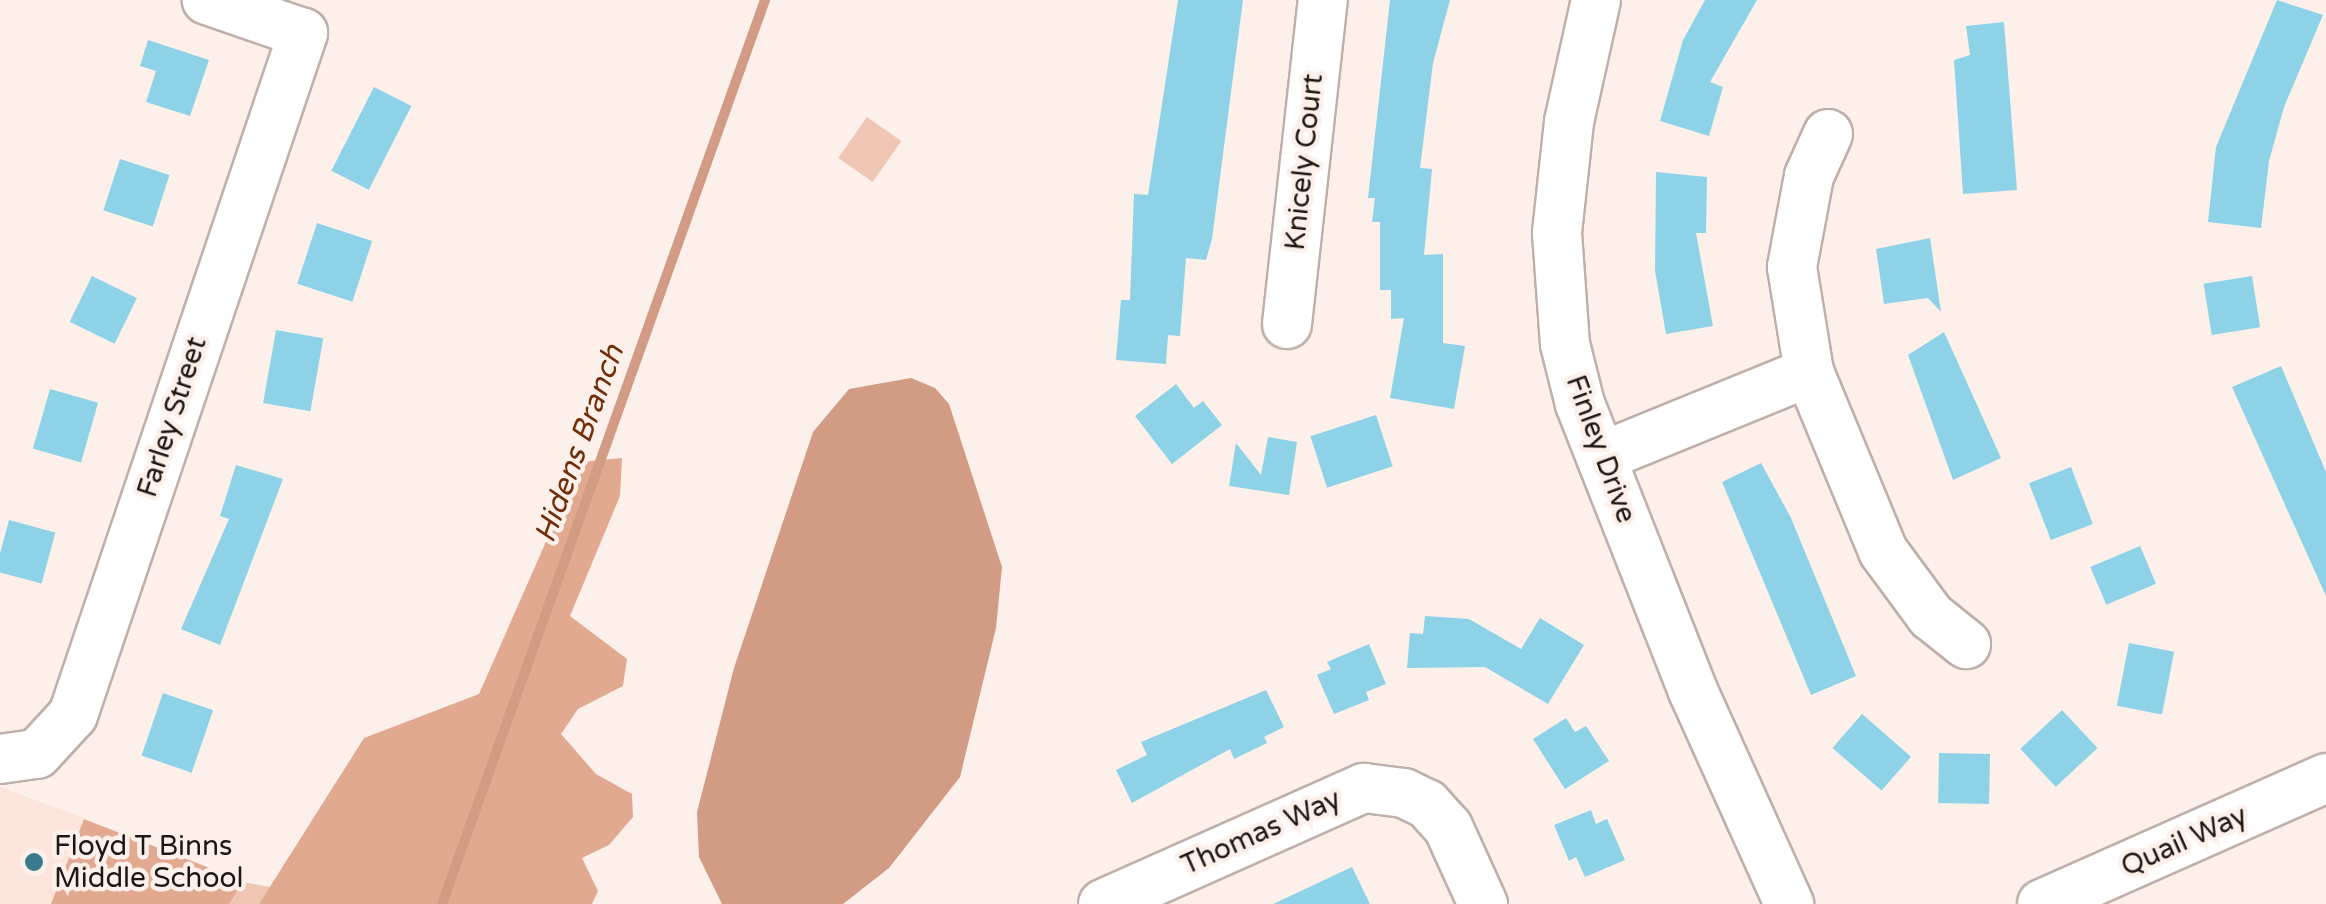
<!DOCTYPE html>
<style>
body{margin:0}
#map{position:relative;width:2326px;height:904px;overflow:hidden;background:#fdf0ea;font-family:"Varela Round",sans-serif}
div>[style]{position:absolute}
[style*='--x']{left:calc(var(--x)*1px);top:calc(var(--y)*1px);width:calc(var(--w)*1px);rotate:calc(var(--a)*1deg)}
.built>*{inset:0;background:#fde4da}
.green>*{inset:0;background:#efc5b3;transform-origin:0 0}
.forest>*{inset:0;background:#e1a990}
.water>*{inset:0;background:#d29b83}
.stream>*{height:10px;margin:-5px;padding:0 5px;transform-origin:5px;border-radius:5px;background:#d29b83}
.building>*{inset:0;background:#8ed2e7;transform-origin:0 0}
.roads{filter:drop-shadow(2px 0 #beafa8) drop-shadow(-2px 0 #beafa8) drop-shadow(0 2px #beafa8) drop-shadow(0 -2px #beafa8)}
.minor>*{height:48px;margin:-24px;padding:0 24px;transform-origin:24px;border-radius:24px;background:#fff}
.dots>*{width:28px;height:28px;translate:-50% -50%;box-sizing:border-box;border:5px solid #fdf0ea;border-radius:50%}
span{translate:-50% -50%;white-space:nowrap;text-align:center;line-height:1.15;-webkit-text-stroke:9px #fdf0ea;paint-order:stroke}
.street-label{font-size:28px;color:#1c1614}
.poi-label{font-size:28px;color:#1c1614}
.left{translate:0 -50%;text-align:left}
.water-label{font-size:30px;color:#6f2d08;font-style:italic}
</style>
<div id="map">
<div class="built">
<i style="clip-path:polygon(0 787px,84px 818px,51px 904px,0 904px)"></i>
</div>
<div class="green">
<i style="left:867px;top:117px;width:42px;height:50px;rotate:35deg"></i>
<i style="clip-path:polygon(221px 879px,243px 882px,270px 887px,259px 904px,214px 904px)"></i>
</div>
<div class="forest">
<i style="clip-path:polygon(622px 458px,620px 496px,570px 616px,627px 659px,623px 686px,578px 709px,561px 734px,596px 774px,632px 794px,633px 817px,609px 845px,582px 858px,598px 891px,592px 904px,259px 904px,364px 738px,479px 694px,581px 462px)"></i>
<i style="clip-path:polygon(84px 819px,243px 881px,229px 904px,51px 904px)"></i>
</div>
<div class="water">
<i style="clip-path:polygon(911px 378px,935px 388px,949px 404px,1002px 567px,996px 628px,960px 777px,889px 868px,843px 904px,722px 904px,699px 857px,697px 812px,734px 668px,813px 432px,849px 389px)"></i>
</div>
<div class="stream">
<i style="--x:442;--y:904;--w:960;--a:-70.34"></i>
</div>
<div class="building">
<i style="clip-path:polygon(1178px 0,1243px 0,1212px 239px,1206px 260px,1186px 258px,1180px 336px,1168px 335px,1166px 364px,1116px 360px,1121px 300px,1130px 300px,1134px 194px,1148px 195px)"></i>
<i style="clip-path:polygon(1390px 0,1450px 0,1433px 63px,1420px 168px,1432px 169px,1424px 255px,1443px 254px,1443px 343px,1465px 346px,1454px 409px,1390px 398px,1404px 318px,1391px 319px,1391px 290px,1380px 290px,1380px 222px,1372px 222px,1375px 198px,1368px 198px)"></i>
<i style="clip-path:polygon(1705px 0,1757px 0,1710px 82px,1723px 87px,1709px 136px,1660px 121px,1683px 40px)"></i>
<i style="clip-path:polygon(2277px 0,2323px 15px,2284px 107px,2269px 161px,2261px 228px,2208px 222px,2216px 147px)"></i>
<i style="clip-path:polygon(2004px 22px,2017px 190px,1963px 194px,1954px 60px,1970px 55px,1966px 26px)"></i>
<i style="clip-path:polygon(148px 40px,209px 60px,190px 116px,146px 102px,156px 71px,140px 66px)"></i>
<i style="left:374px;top:87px;width:42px;height:94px;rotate:27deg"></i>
<i style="left:120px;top:159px;width:52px;height:54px;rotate:18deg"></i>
<i style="clip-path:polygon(1656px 172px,1707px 177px,1706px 233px,1696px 233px,1713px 326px,1666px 334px,1655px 271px)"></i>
<i style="left:317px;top:223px;width:58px;height:64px;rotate:18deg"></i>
<i style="clip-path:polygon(1930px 238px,1941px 312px,1928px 298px,1884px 304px,1876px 249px)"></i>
<i style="left:92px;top:276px;width:50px;height:51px;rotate:26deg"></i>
<i style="left:2252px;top:276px;width:52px;height:49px;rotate:81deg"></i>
<i style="left:276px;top:330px;width:48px;height:74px;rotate:10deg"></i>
<i style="clip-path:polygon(1944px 332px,2001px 458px,1953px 480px,1908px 355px)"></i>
<i style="clip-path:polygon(2281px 366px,2326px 472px,2326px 596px,2232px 387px)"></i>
<i style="clip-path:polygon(1176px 384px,1194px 408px,1203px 401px,1222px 425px,1172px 464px,1135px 416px)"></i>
<i style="left:50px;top:389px;width:50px;height:62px;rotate:16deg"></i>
<i style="left:1376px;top:415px;width:54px;height:69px;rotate:72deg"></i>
<i style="clip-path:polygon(1268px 437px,1297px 442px,1289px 495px,1229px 486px,1236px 443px,1261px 475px)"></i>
<i style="clip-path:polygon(1761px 463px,1791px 518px,1856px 676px,1811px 695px,1722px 482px)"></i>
<i style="clip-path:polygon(236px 465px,283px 479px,220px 645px,181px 629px,229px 519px,220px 516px)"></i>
<i style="left:2071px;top:467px;width:61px;height:45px;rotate:69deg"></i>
<i style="left:9px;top:520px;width:48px;height:53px;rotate:15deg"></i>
<i style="left:2140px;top:546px;width:41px;height:54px;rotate:67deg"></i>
<i style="clip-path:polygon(1425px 616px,1469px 619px,1521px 649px,1540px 618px,1584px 645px,1548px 704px,1485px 667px,1407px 668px,1410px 633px,1423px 634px)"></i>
<i style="left:2129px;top:643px;width:46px;height:64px;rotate:11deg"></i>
<i style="clip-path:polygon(1369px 644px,1386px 684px,1366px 692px,1369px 700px,1334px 714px,1317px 675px,1331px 669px,1327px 662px)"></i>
<i style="clip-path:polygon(1266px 690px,1284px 727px,1264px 737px,1267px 743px,1234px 759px,1230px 749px,1132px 803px,1116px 770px,1147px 755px,1141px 742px)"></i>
<i style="left:163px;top:693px;width:53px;height:66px;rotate:19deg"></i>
<i style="left:2062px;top:710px;width:52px;height:57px;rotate:47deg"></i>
<i style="left:1862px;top:714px;width:65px;height:45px;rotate:41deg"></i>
<i style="clip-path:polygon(1566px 718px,1575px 732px,1586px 726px,1609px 761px,1565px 789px,1533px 739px)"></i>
<i style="left:1939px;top:753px;width:51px;height:50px;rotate:1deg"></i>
<i style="clip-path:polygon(1591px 810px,1596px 824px,1607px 819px,1625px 860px,1585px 877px,1576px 857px,1569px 861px,1554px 825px)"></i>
<i style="clip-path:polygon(1352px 867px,1370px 904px,1273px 904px)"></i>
</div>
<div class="roads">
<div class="minor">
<i style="--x:1596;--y:0;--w:125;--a:102.5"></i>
<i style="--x:1569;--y:122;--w:112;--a:96.2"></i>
<i style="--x:1557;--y:233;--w:111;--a:85.9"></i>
<i style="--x:1565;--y:344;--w:62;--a:76"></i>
<i style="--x:1580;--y:404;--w:308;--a:68.5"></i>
<i style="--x:1693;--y:691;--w:234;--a:65.7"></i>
<i style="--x:1828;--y:134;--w:46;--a:114.3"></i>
<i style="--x:1809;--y:176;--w:93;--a:100.6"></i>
<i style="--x:1792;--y:267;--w:106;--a:80.8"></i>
<i style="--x:1809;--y:372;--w:194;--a:67.5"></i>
<i style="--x:1883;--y:551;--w:81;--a:53.6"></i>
<i style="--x:1931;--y:616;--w:45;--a:38.7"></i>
<i style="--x:1287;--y:324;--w:326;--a:-83.7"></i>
<i style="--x:1601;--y:457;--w:225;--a:-22.2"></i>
<i style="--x:0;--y:759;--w:37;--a:-8"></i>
<i style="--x:37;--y:754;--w:53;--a:-47.3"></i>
<i style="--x:73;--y:715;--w:720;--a:-71.36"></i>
<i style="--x:303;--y:33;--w:102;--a:-161"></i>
<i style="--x:1103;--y:904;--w:286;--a:-24"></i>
<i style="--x:1364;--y:788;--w:40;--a:7.1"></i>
<i style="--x:1404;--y:793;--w:25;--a:26"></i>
<i style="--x:1427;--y:804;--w:31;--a:48"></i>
<i style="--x:1448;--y:827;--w:85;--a:65.6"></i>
<i style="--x:2042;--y:904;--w:311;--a:-23.9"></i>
</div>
</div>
<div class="dots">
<i style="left:34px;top:862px;background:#397a8d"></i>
</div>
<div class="street-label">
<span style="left:1304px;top:162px;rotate:-84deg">Knicely Court</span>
<span style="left:172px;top:417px;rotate:-72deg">Farley Street</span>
<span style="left:1601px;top:449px;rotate:70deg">Finley Drive</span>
<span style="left:1261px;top:832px;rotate:-24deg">Thomas Way</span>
<span style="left:2184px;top:841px;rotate:-24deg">Quail Way</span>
</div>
<div class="poi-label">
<span class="left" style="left:54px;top:862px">Floyd T Binns<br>Middle School</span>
</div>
<div class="water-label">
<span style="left:580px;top:444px;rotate:-70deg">Hidens Branch</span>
</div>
</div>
